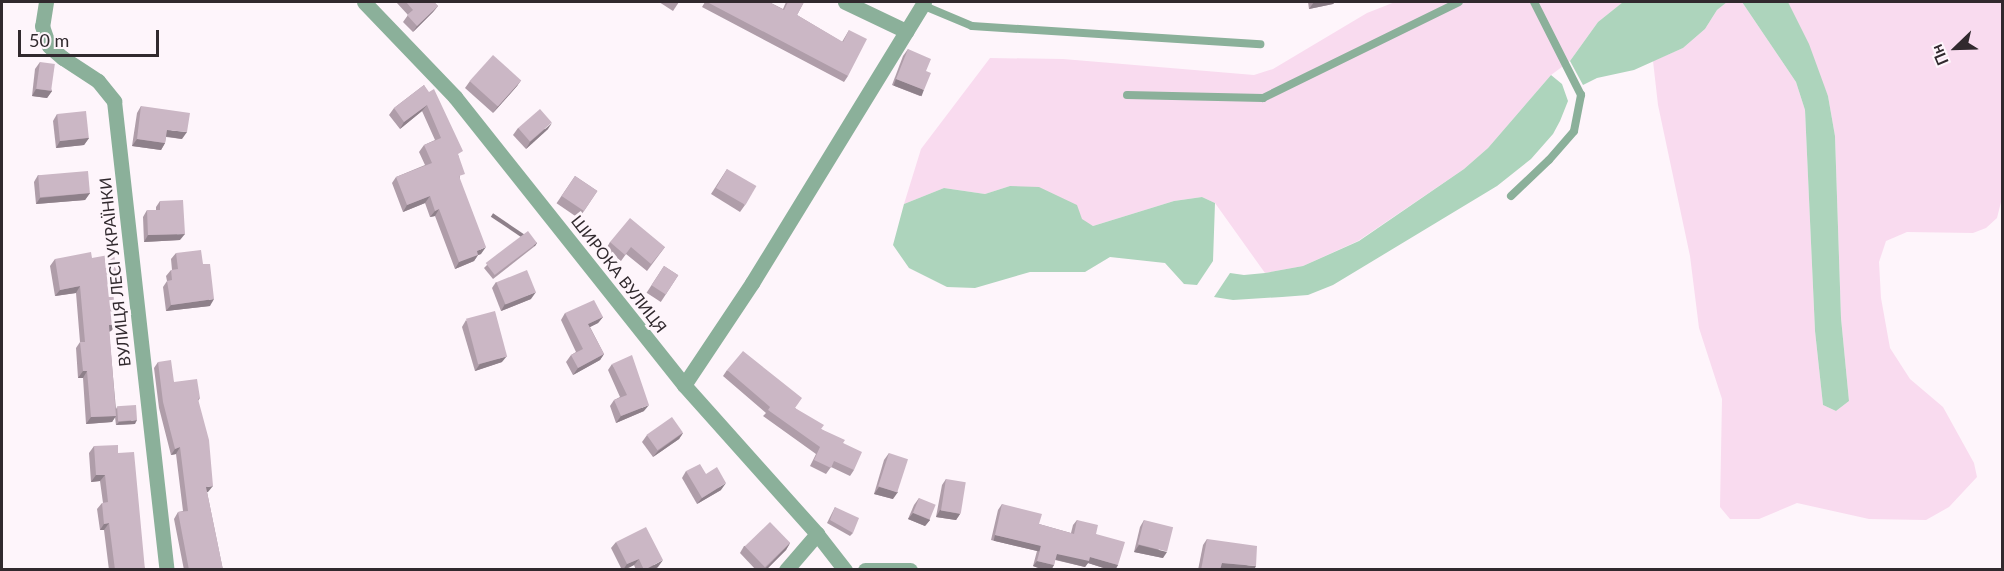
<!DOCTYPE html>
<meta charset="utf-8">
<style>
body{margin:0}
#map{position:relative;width:2004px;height:571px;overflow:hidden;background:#fef5fb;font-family:Lato,sans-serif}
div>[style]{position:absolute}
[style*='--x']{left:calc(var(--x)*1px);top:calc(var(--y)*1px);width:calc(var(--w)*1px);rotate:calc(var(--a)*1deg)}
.green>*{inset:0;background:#f9dbef}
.water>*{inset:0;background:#add4bc}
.lane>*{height:8px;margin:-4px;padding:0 4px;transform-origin:4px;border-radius:4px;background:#8bb09a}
.street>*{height:15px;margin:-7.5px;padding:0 7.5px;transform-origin:7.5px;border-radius:7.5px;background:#8bb09a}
.wall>*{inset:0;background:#af9da9;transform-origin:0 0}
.shaded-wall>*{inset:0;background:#8e808a;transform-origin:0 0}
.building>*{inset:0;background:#cbb7c5;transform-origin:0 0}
span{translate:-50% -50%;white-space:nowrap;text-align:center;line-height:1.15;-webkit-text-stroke:6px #fef5fb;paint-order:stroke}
.street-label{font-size:16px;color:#31292e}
.frame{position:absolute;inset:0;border:3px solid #31292e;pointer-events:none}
.north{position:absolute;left:1926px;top:18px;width:60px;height:60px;-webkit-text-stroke:4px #fef5fb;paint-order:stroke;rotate:247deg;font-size:16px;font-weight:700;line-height:24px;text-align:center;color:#31292e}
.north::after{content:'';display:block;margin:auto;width:21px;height:27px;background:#31292e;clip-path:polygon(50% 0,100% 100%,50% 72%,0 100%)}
.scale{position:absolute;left:18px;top:30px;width:141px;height:27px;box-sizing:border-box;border:3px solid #31292e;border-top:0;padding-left:8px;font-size:18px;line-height:21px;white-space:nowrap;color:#31292e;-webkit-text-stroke:4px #fef5fb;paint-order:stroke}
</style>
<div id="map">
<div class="green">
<i style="clip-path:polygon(1395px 2px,1623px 2px,1598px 22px,1570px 61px,1551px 75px,1488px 148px,1464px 169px,1358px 241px,1303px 266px,1265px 273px,1215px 203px,1202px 197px,1174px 201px,1093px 226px,1010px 186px,985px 194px,944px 188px,904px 204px,921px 149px,990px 58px,1063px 59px,1254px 75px,1273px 69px,1367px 13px)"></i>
<i style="clip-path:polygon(1727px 2px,1742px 2px,1796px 82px,1805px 110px,1815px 331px,1823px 405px,1836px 411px,1849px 401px,1841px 318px,1835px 136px,1828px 96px,1788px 2px,2002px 2px,2002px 198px,1997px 218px,1986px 228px,1973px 233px,1907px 232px,1886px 241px,1879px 262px,1881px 298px,1890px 348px,1910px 379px,1943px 407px,1974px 463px,1977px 477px,1949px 507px,1926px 520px,1869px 519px,1797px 503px,1759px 519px,1730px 519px,1720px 507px,1722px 399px,1699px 328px,1690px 256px,1658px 105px,1653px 61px,1683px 48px,1705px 29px,1717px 10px)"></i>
</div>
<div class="water">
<i style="clip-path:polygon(1623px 2px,1727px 2px,1717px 10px,1705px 29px,1683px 48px,1634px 70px,1597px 78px,1583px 85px,1570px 61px,1598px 22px)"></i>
<i style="clip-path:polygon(1742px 2px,1788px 2px,1809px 44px,1828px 96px,1835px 136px,1841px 318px,1849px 401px,1836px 411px,1823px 405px,1815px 331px,1805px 110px,1796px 82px)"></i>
<i style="clip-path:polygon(1551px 75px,1562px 84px,1568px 101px,1560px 121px,1553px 134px,1531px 159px,1497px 186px,1333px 285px,1308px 295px,1282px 297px,1233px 300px,1214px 297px,1230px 273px,1244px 275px,1265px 273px,1303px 266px,1359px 241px,1464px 169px,1488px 148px)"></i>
<i style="clip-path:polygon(1010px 186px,1039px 187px,1077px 205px,1082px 219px,1093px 226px,1174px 201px,1202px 197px,1215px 203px,1213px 261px,1197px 285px,1184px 284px,1165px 263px,1110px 257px,1085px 272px,1030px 272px,975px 288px,947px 287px,909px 268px,893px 245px,904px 204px,944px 188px,985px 194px)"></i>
</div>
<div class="lane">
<i style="--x:922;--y:5;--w:54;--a:22.8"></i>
<i style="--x:972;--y:26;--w:289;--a:3.6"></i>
<i style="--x:1127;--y:95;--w:136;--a:1.3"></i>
<i style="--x:1263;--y:98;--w:218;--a:-26.1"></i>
<i style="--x:1511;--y:196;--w:52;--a:-43.5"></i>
<i style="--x:1549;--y:160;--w:38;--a:-49"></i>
<i style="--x:1574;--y:131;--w:37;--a:-79"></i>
<i style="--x:1581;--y:95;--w:104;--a:-116.8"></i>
</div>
<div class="street">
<i style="--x:46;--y:2;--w:24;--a:99"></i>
<i style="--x:42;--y:26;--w:21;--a:71"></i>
<i style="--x:49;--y:46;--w:18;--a:41"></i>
<i style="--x:63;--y:58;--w:42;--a:33.3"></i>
<i style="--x:98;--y:81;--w:26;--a:51"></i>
<i style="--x:114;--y:101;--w:472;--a:83.6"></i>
<i style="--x:364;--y:2;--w:132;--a:46.2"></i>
<i style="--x:455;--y:97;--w:368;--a:51.5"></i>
<i style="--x:684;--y:385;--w:200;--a:48.2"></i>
<i style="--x:817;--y:534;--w:46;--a:52.1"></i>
<i style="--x:845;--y:2;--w:68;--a:25.4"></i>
<i style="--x:684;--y:385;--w:123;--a:-56.3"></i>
<i style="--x:752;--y:283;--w:329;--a:-58.5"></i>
<i style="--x:786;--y:570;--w:48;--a:-49.3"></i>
<i style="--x:865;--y:570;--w:45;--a:0"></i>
</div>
<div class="wall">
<i style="clip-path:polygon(396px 2px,434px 2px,438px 6px,433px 12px,413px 32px,403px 22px,408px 15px)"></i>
<i style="clip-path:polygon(659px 2px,679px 2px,673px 11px)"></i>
<i style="clip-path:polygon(705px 2px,769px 2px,783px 9px,786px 2px,804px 2px,797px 15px,842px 42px,849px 30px,848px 76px,844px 82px,702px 7px)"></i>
<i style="clip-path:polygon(1308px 2px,1335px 2px,1333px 4px,1309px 9px)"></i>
<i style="clip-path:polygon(908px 49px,926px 71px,920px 96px,892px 85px,903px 56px)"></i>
<i style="clip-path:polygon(40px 62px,52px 91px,47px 98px,32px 96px,35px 69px)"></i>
<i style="clip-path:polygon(521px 80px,517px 86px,493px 113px,465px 88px,470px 81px)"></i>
<i style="clip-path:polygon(424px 85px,459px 157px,460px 181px,481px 254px,478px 255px,474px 261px,455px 269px,435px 216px,430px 217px,425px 203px,403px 212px,392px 183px,396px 177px,425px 165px,419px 152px,424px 145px,435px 140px,422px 111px,400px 129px,389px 115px,394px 108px)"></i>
<i style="clip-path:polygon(141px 106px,182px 139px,166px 137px,165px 143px,161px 150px,132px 146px,137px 113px)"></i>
<i style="clip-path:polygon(57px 114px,89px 138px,84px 145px,56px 148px,53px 121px)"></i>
<i style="clip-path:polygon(518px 128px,548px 129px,526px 149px,513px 135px)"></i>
<i style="clip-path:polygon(727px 169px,745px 205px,740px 212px,711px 194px)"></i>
<i style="clip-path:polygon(38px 175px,90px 193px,85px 200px,36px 204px,34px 182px)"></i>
<i style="left:575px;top:176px;width:27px;height:33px;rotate:34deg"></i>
<i style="clip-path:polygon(160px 201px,180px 240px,144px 242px,143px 217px,147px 210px,156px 210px,156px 207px)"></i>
<i style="clip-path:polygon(610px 242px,665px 247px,647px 271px,626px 254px,621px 261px,606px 249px)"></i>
<i style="clip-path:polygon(537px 243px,535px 246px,493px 279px,484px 268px,487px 265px)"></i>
<i style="clip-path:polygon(176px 253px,203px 264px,210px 306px,166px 311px,163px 287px,167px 281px,166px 276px,171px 270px,172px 270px,171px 259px)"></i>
<i style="clip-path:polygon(92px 258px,113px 286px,112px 286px,116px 325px,111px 331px,109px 332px,116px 409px,117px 407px,135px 424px,116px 425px,115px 417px,112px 422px,86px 424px,83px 378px,78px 378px,76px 348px,80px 342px,76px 293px,55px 296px,50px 266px,55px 259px)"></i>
<i style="left:664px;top:266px;width:17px;height:32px;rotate:33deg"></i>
<i style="clip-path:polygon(496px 282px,531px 299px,501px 311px,492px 288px)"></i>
<i style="clip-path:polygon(565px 313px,603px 317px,598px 323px,590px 327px,604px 354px,600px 360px,573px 375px,566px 362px,571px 355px,576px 352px,561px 320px)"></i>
<i style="clip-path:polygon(466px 320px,502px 362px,475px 371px,462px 327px)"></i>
<i style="clip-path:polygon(158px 362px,174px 382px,200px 398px,198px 401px,208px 492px,207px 492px,223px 570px,184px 570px,174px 519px,178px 512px,183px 511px,176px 454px,171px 455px,159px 408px,154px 368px)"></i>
<i style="clip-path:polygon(612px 364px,644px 411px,616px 423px,610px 406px,614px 400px,620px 397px,608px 370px)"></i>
<i style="clip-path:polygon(727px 370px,795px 408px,821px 429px,843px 443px,854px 470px,850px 476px,831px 467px,826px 474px,810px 466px,816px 454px,763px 416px,766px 413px,723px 376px)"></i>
<i style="clip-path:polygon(683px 433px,679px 439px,653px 457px,642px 442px,647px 435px)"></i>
<i style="clip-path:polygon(94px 446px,118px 453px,145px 570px,109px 570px,104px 530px,100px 530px,97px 509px,102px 503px,103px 503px,100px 481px,91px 482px,89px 453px)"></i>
<i style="clip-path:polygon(889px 453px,893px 499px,874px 494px,884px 460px)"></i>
<i style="clip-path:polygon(686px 471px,706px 474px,721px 490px,697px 504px,682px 478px)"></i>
<i style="clip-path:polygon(946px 479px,960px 514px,956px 520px,936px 517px,942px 485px)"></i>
<i style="clip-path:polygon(919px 498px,930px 520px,925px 526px,908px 519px,914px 505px)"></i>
<i style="clip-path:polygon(1002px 504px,1039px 524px,1071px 533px,1073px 525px,1077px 520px,1096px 534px,1118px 565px,1115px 570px,1110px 570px,1088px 563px,1085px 567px,1055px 560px,1054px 565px,1051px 570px,1044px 570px,1033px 566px,1037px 551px,991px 540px,998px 510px)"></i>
<i style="clip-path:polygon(835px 507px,853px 533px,850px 536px,827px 523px)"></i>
<i style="clip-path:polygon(1144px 520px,1163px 558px,1134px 552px,1140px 527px)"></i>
<i style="clip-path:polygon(1207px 539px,1254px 570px,1198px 570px,1203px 545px)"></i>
<i style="clip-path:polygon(616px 542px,658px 567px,653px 570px,636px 570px,634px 565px,625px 570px,622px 570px,611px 548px)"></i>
<i style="clip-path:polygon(790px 543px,786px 550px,766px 570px,756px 570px,740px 553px,744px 546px)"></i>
</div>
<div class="shaded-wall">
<i style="clip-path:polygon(1314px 2px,1335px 2px,1333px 4px,1309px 9px)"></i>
<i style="clip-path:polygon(438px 6px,433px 12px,413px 32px,417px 26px)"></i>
<i style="left:896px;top:79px;width:30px;height:7px;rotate:21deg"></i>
<i style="clip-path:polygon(521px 80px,517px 86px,493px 113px,498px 106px)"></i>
<i style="clip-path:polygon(36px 89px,52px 91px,47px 98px,32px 96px)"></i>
<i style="clip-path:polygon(427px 105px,422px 111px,400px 129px,404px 122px)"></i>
<i style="clip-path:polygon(552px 123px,548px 129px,526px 149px,530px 142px)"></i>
<i style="clip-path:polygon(167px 130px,187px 132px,182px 139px,163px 136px)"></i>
<i style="clip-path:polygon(89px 138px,84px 145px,56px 148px,60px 141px)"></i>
<i style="clip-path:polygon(137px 139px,165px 143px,161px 150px,132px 146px)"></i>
<i style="clip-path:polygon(90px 193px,85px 200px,36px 204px,40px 198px)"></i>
<i style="clip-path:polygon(430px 196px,425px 203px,403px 212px,407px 205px)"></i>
<i style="clip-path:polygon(439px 209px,435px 216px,430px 217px,435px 211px)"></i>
<i style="clip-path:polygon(185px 234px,180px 240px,144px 242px,148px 235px)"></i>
<i style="left:537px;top:243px;width:4px;height:53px;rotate:124deg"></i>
<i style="clip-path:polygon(486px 247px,481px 254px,478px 255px,474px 261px,455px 269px,459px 262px,477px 251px)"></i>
<i style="clip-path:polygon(118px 279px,113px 286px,107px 287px,112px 280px)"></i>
<i style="clip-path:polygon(80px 286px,76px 293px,55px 296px,60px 290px)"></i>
<i style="clip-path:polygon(536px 292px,531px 299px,501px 311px,505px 304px)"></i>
<i style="clip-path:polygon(214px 299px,210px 306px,166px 311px,171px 305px)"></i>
<i style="clip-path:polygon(603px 317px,598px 323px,584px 330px,588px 324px)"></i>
<i style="clip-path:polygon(109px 325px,116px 325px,111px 331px,104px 332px)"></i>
<i style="clip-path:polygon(604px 354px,600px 360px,573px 375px,578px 368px)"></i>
<i style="clip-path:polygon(507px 356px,502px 362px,475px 371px,480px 364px)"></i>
<i style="clip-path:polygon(83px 371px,87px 371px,83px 378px,78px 378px)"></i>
<i style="clip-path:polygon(649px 405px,644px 411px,616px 423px,621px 416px)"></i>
<i style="clip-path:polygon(116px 416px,112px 422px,86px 424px,91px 417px)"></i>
<i style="clip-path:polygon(137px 420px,135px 424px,116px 425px,119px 422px)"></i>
<i style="clip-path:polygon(683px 433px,679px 439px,653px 457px,658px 451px)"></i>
<i style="clip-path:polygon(180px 447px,176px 454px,171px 455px,175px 449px)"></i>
<i style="clip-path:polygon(96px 475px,105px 475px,100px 481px,91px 482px)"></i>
<i style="clip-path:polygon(726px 483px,721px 490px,697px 504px,702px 498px)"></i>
<i style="clip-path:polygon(213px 486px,208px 492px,201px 493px,206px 487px)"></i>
<i style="clip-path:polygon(879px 487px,898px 492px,893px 499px,874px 494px)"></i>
<i style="clip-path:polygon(940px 510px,960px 514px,956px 520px,936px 517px)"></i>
<i style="clip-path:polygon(913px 513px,930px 520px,925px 526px,908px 519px)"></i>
<i style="clip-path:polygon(109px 523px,104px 530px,100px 530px,104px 524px)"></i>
<i style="left:995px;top:535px;width:47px;height:6px;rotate:13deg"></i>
<i style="clip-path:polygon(790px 543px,786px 550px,766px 570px,764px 570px)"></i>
<i style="clip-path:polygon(1139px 545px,1167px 552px,1163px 558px,1134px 552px)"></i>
<i style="clip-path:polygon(1057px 554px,1090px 557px,1118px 565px,1115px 570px,1110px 570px,1088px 563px,1085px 567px,1053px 559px)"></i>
<i style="clip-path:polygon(639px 559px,634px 565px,623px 570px,627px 564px)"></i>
<i style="clip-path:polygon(663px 560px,658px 567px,653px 570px,645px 570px)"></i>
<i style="clip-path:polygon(1037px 561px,1054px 565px,1051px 570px,1044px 570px,1033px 566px)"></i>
<i style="clip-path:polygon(1222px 563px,1256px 566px,1254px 570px,1217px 569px)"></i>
</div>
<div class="building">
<i style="clip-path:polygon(406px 2px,434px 2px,438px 6px,417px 26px,407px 15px,413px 10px)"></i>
<i style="clip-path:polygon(707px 2px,769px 2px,784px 10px,788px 2px,804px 2px,797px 15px,843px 42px,849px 30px,867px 39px,848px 76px)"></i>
<i style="clip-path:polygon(908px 49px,931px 59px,926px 71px,931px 73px,924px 90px,896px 79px)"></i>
<i style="left:493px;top:55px;width:38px;height:35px;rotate:42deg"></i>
<i style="left:40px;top:62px;width:15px;height:27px;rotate:8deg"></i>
<i style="clip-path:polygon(424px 85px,429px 92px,434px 89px,463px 151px,458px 154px,465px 174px,459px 176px,486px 247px,477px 251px,478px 255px,459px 262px,439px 209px,435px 211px,430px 196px,407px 205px,396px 177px,432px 163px,424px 145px,441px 138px,427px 105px,404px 122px,394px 108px)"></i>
<i style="clip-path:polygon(141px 106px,190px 113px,187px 132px,167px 130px,165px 143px,137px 139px)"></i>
<i style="left:540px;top:109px;width:18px;height:29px;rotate:49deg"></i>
<i style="left:86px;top:111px;width:27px;height:29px;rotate:84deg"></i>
<i style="left:727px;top:169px;width:34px;height:22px;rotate:30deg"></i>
<i style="left:88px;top:171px;width:22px;height:50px;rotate:85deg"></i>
<i style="left:575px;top:176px;width:27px;height:24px;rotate:34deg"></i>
<i style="clip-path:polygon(183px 200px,185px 234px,148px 235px,147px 210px,160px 210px,160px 201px)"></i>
<i style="clip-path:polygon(630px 218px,665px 247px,651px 264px,631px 247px,625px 255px,610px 242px)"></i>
<i style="left:528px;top:231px;width:15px;height:53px;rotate:53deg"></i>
<i style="clip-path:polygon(201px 250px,203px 264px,210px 264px,214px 299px,171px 305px,167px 281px,172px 280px,171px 270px,178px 269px,176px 253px)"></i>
<i style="clip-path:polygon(91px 252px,92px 258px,114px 254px,118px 279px,112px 280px,116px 325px,109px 325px,116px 416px,91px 417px,87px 371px,83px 371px,80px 342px,85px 342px,80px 286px,60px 290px,55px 259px)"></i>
<i style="left:664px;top:266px;width:17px;height:23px;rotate:33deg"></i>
<i style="left:527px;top:270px;width:24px;height:33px;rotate:68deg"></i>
<i style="clip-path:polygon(594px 300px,603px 317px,588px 324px,604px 354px,578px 368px,571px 355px,583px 349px,565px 313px)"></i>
<i style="left:495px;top:311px;width:47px;height:30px;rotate:75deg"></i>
<i style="clip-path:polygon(743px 351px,802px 398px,795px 408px,824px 425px,821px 429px,845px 440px,843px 443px,862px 452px,854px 470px,834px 461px,831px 468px,814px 460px,820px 447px,768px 410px,770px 407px,727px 370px)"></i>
<i style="clip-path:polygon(632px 355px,649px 405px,621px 416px,614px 400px,627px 395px,612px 364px)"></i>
<i style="clip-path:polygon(171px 360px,174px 382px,197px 379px,200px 398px,198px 399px,209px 440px,213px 486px,206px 487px,223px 570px,189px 570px,178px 512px,188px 511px,180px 447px,175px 449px,163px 402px,158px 362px)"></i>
<i style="left:136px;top:405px;width:15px;height:19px;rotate:86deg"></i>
<i style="left:672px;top:417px;width:19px;height:31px;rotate:55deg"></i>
<i style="clip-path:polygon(118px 445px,118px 453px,134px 452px,145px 570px,115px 570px,109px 523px,104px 524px,102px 503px,108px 502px,105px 475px,96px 475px,94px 446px)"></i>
<i style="left:889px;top:453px;width:20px;height:35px;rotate:18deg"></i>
<i style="clip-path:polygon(700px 464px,706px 474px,717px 467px,726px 483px,702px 498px,686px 471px)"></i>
<i style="left:946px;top:479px;width:20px;height:32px;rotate:9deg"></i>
<i style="left:919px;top:498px;width:18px;height:16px;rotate:22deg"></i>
<i style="clip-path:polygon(1002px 504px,1042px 514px,1039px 524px,1074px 534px,1077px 520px,1098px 525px,1096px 534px,1125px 542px,1118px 565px,1090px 557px,1089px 561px,1057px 554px,1054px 565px,1037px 561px,1041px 546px,995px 535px)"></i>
<i style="clip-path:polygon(835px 507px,859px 518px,853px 533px,830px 520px)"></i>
<i style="left:1144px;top:520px;width:30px;height:25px;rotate:14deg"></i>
<i style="left:770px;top:522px;width:29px;height:35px;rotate:46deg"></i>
<i style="clip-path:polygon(646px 527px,663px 560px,644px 570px,639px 559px,627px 564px,616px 542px)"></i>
<i style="clip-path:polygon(1207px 539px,1257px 546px,1256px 566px,1222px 563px,1220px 570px,1201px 570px)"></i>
</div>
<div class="street-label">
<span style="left:115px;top:272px;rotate:-96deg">ВУЛИЦЯ ЛЕСІ УКРАЇНКИ</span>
<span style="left:619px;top:274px;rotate:52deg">ШИРОКА ВУЛИЦЯ</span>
</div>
<div class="frame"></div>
<div class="north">Пн</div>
<div class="scale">50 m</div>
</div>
